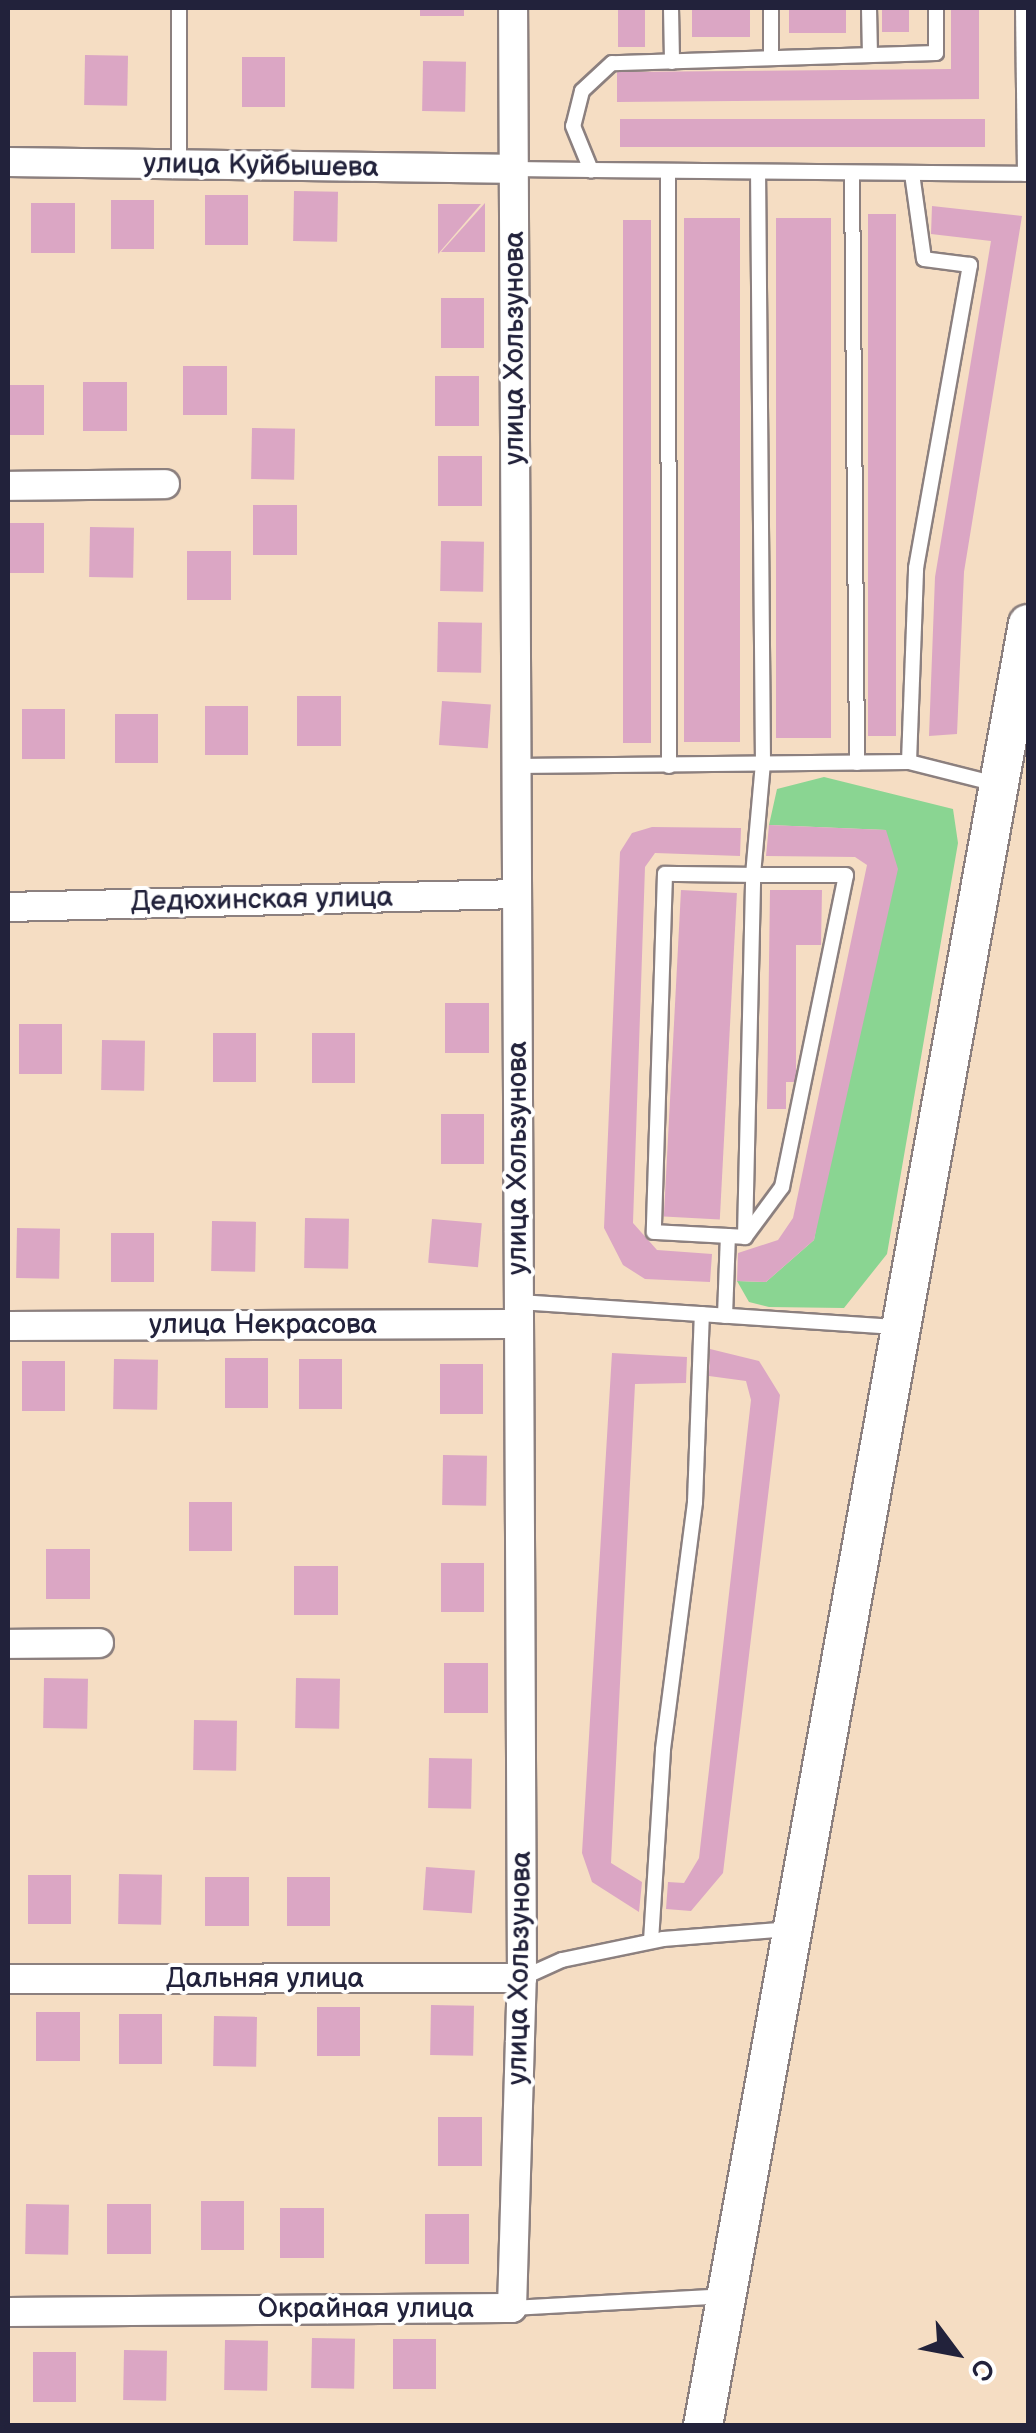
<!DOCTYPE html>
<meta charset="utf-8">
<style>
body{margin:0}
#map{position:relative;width:1036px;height:2433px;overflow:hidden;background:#f5ddc3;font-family:"Balsamiq Sans",sans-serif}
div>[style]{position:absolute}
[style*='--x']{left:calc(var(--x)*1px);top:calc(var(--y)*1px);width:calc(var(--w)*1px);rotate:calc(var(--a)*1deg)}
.green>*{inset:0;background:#8ad592}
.building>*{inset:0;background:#dba6c4;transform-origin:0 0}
.roads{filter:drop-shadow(2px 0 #8c807f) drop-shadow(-2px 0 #8c807f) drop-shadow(0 2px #8c807f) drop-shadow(0 -2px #8c807f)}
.lane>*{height:14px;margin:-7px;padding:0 7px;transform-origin:7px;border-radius:7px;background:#fff}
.street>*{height:28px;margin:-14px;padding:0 14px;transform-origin:14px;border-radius:14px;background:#fff}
.secondary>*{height:38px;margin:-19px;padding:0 19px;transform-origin:19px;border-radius:19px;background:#fff}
span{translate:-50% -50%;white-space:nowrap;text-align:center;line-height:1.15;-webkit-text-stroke:8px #fff;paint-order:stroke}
.street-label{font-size:28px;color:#22223b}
.frame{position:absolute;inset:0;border:10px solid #22223b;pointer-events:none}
.north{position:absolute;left:906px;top:2303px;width:100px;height:100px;-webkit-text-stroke:8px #fff;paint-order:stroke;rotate:122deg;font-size:28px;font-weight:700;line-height:40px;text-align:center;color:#22223b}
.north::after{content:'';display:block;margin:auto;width:35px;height:45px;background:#22223b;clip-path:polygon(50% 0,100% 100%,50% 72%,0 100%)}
</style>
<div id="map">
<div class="green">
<i style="clip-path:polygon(824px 777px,953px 809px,958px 843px,887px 1254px,844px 1308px,769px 1307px,749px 1302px,737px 1281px,766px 1282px,814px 1240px,886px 830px,769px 825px,777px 789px)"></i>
</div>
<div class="building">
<i style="left:420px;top:8px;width:44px;height:8px"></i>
<i style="left:618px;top:8px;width:27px;height:39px"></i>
<i style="left:692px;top:8px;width:58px;height:29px"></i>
<i style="left:789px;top:8px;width:57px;height:25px"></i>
<i style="left:882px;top:8px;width:27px;height:24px"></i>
<i style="clip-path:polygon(951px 8px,979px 8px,979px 99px,617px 102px,617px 72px,951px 69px)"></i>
<i style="left:85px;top:55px;width:43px;height:50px;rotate:1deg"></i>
<i style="left:242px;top:57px;width:43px;height:50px"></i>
<i style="left:423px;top:61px;width:43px;height:50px;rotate:1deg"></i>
<i style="left:985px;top:119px;width:28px;height:365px;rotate:90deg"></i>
<i style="left:294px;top:191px;width:44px;height:50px;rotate:1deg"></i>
<i style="left:205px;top:195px;width:43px;height:50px"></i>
<i style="left:111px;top:200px;width:43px;height:49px"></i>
<i style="left:31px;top:203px;width:44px;height:50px"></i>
<i style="clip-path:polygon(485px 203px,485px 252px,441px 252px)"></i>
<i style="clip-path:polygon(438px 204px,481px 204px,438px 254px)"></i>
<i style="clip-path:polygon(932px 206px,1022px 216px,964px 572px,957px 734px,929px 736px,935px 577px,991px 241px,931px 234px)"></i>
<i style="left:896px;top:214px;width:522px;height:28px;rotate:90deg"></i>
<i style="left:684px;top:218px;width:56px;height:524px"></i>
<i style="left:776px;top:218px;width:55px;height:520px"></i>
<i style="left:623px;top:220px;width:28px;height:523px"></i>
<i style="left:441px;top:298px;width:43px;height:50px"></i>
<i style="left:183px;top:366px;width:44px;height:49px"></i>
<i style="left:435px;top:376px;width:44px;height:50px"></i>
<i style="left:83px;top:382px;width:44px;height:49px"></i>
<i style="left:8px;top:385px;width:36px;height:50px"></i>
<i style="left:252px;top:428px;width:43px;height:51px;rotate:1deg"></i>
<i style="left:438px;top:456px;width:44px;height:50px"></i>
<i style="left:253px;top:505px;width:44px;height:50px"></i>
<i style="left:8px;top:523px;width:36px;height:50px"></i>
<i style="left:90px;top:527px;width:44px;height:50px;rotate:1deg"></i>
<i style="left:441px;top:541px;width:43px;height:50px;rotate:1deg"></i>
<i style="left:187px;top:551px;width:44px;height:49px"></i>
<i style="left:438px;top:622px;width:44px;height:50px;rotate:1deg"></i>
<i style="left:297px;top:696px;width:44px;height:50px"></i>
<i style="left:442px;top:701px;width:49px;height:44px;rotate:4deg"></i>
<i style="left:205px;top:706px;width:43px;height:49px"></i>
<i style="left:22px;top:709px;width:43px;height:50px"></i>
<i style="left:115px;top:714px;width:43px;height:49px"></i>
<i style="clip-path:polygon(769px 825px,886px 830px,898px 869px,814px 1240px,766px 1282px,737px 1281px,738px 1253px,778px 1240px,793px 1218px,867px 865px,855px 857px,766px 856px)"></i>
<i style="clip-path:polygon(652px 827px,741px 828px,740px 856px,655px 853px,645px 867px,633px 1223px,657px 1250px,712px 1254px,710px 1282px,645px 1279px,623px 1265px,604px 1228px,620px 852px,632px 833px)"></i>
<i style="left:681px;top:890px;width:56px;height:327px;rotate:3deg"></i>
<i style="clip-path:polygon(770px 890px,822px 890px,821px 945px,796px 945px,796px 1082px,786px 1082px,786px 1109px,767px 1109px)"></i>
<i style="left:445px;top:1003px;width:44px;height:50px"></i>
<i style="left:19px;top:1024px;width:43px;height:50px"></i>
<i style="left:213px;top:1033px;width:43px;height:49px"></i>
<i style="left:312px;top:1033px;width:43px;height:50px"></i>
<i style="left:102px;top:1040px;width:43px;height:50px;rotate:1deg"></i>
<i style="left:441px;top:1114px;width:43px;height:50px"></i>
<i style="left:305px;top:1218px;width:44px;height:50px;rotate:1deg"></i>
<i style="left:432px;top:1219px;width:50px;height:44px;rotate:5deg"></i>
<i style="left:212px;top:1221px;width:44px;height:50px;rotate:1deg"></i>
<i style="left:17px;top:1228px;width:43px;height:50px;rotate:1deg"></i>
<i style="left:111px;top:1233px;width:43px;height:49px"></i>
<i style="clip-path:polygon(710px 1349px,759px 1361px,780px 1395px,723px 1873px,691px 1911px,666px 1909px,668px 1882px,684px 1883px,699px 1858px,751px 1400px,746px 1381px,709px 1376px)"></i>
<i style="clip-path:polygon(612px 1353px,687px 1357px,686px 1383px,635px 1384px,611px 1863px,642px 1882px,639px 1912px,592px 1882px,582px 1853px)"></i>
<i style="left:225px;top:1358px;width:43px;height:50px"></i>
<i style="left:114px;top:1359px;width:44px;height:50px;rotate:1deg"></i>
<i style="left:299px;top:1359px;width:43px;height:50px"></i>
<i style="left:22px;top:1361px;width:43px;height:50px"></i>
<i style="left:440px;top:1364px;width:43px;height:50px"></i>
<i style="left:443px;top:1455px;width:44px;height:50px;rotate:1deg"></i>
<i style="left:189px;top:1502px;width:43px;height:49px"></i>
<i style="left:46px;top:1549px;width:44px;height:50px"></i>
<i style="left:441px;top:1563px;width:43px;height:49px"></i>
<i style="left:294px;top:1566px;width:44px;height:49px"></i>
<i style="left:444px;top:1663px;width:44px;height:50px"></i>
<i style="left:44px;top:1678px;width:44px;height:50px;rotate:1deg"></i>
<i style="left:296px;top:1678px;width:44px;height:50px;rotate:1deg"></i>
<i style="left:194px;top:1720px;width:43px;height:50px;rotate:1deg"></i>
<i style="left:429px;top:1758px;width:43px;height:50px;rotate:1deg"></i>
<i style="left:426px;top:1867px;width:49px;height:43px;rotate:4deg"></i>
<i style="left:119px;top:1874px;width:43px;height:50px;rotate:1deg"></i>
<i style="left:28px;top:1875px;width:43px;height:49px"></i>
<i style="left:205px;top:1877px;width:44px;height:49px"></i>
<i style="left:287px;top:1877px;width:43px;height:49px"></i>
<i style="left:431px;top:2005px;width:43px;height:50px;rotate:1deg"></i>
<i style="left:317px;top:2007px;width:43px;height:49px"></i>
<i style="left:36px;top:2012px;width:44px;height:49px"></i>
<i style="left:119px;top:2014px;width:43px;height:50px"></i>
<i style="left:214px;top:2016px;width:43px;height:50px;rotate:1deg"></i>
<i style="left:438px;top:2117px;width:44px;height:49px"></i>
<i style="left:201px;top:2201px;width:43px;height:49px"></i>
<i style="left:26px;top:2204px;width:43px;height:50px;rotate:1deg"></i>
<i style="left:107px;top:2204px;width:44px;height:50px"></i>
<i style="left:280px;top:2208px;width:44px;height:50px"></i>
<i style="left:425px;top:2214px;width:44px;height:50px"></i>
<i style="left:312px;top:2338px;width:43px;height:50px;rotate:1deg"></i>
<i style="left:393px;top:2339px;width:43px;height:50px"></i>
<i style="left:225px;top:2340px;width:43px;height:50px;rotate:1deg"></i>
<i style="left:124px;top:2350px;width:43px;height:50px;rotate:1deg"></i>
<i style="left:33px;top:2352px;width:43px;height:50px"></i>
</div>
<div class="roads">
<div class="lane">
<i style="--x:179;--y:8;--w:157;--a:90"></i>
<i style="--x:671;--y:8;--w:54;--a:88.9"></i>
<i style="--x:771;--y:8;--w:50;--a:90"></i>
<i style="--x:869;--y:8;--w:47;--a:88.8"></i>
<i style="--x:936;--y:8;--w:45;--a:90"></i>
<i style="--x:936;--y:53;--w:324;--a:178.2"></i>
<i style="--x:612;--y:63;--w:41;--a:137"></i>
<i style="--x:582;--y:91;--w:36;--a:104"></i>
<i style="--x:573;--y:126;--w:48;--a:67.8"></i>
<i style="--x:591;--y:170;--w:437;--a:0.5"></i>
<i style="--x:1023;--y:8;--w:166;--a:89.3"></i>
<i style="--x:514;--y:169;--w:77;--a:0.7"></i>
<i style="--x:668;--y:172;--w:594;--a:89.9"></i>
<i style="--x:852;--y:173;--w:590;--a:89.51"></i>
<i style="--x:909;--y:762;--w:194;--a:-87.9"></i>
<i style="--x:916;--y:568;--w:308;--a:-79.9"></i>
<i style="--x:970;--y:265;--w:46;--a:-172.6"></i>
<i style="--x:924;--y:259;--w:86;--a:-98"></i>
<i style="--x:516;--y:766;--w:393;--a:-0.6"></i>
<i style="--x:909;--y:762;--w:90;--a:14.2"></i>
<i style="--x:745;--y:1237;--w:62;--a:-53.5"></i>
<i style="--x:782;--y:1187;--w:318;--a:-78.4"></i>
<i style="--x:846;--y:875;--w:93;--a:180"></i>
<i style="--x:753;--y:875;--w:88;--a:-179.3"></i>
<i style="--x:665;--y:874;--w:358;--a:91.8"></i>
<i style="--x:654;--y:1232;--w:91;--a:3.1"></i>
<i style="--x:745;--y:1237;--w:362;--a:-88.7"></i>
<i style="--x:753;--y:875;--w:111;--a:-84.9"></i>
<i style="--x:763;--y:764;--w:592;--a:-90.48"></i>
<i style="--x:519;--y:1302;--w:381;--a:3.8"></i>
<i style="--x:725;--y:1316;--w:80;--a:-87.9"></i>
<i style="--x:651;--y:1941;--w:192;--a:-86.4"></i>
<i style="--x:663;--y:1749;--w:249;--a:-82.6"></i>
<i style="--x:695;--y:1502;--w:188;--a:-87.9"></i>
<i style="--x:522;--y:1978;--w:44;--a:-24.2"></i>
<i style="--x:562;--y:1960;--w:103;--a:-11.7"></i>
<i style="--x:663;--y:1939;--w:126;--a:-4.5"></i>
<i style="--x:512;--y:2308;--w:212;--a:-3.2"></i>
</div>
<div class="street">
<i style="--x:8;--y:162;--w:506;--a:0.79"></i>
<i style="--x:8;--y:486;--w:157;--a:-0.7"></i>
<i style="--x:8;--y:907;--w:509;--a:-1.46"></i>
<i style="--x:8;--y:1326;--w:511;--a:-0.22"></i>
<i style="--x:8;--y:1644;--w:91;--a:-0.6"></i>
<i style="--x:8;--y:1979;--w:514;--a:-0.11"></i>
<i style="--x:8;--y:2312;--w:504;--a:-0.45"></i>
<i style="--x:512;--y:2308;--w:330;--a:-88.3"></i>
<i style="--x:522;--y:1978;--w:1970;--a:-90.26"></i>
</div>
<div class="secondary">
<i style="--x:703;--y:2426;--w:1831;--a:-79.78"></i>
</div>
</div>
<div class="street-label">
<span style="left:261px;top:166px;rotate:1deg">улица Куйбышева</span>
<span style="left:515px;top:348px;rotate:-90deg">улица Хользунова</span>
<span style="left:262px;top:900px;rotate:-1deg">Дедюхинская улица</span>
<span style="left:518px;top:1158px;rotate:-90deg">улица Хользунова</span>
<span style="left:263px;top:1325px">улица Некрасова</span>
<span style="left:520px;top:1968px;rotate:-89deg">улица Хользунова</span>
<span style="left:265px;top:1979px">Дальняя улица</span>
<span style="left:366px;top:2309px">Окрайная улица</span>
</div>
<div class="frame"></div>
<div class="north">С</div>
</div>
